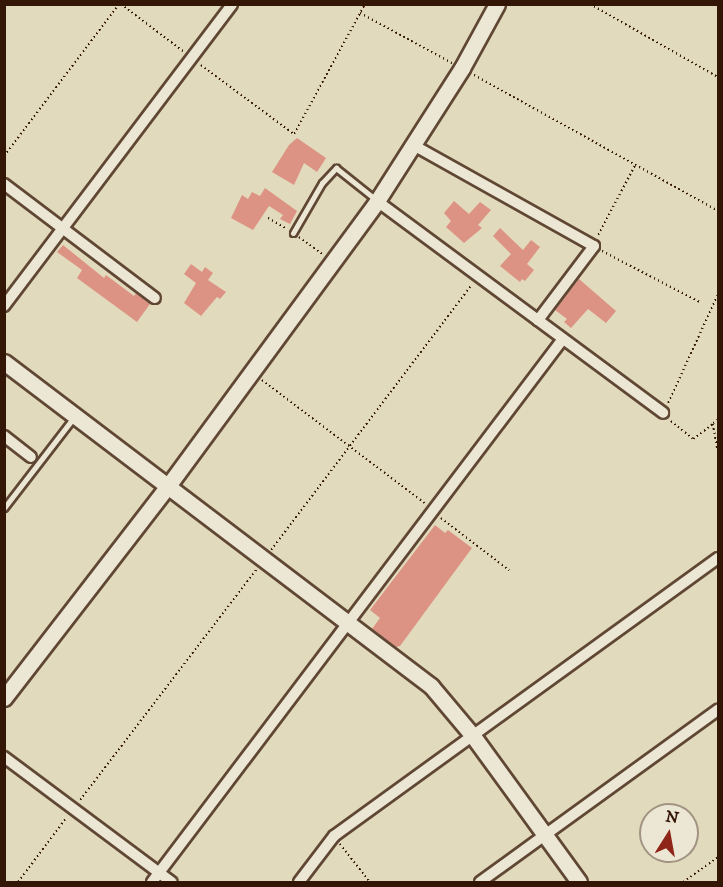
<!DOCTYPE html>
<style>
body{margin:0}
#map{position:relative;width:723px;height:887px;overflow:hidden;background:#e2dabd;font-family:"IM FELL DW Pica",serif}
div>[style]{position:absolute}
[style*='--x']{left:calc(var(--x)*1px);top:calc(var(--y)*1px);width:calc(var(--w)*1px);rotate:calc(var(--a)*1deg)}
.building>*{inset:0;background:#dd9384}
.path>*{height:1.5px;margin-top:-0.75px;transform-origin:0;background:repeating-linear-gradient(90deg,#341607 0 1.5px,transparent 0 4.5px)}
.roads{filter:drop-shadow(2px 0 #604734) drop-shadow(-2px 0 #604734) drop-shadow(0 2px #604734) drop-shadow(0 -2px #604734)}
.lane>*{height:5px;margin:-2.5px;padding:0 2.5px;transform-origin:2.5px;border-radius:2.5px;background:#ece7d4}
.street>*{height:10px;margin:-5px;padding:0 5px;transform-origin:5px;border-radius:5px;background:#ece7d4}
.secondary>*{height:15px;margin:-7.5px;padding:0 7.5px;transform-origin:7.5px;border-radius:7.5px;background:#ece7d4}
span{translate:-50% -50%;white-space:nowrap;text-align:center;line-height:1.15;-webkit-text-stroke:4.5px #ece7d4;paint-order:stroke}
.frame{position:absolute;inset:0;border:6px solid #341607;pointer-events:none}
.north{position:absolute;left:639px;top:803px;width:60px;height:60px;box-sizing:border-box;background:#ece7d4;border:2px solid #a29382;border-radius:50%;rotate:11deg;font-size:16px;font-weight:700;line-height:24px;text-align:center;color:#341607}
.north::after{content:'';display:block;margin:auto;width:21px;height:27px;background:#8f2418;clip-path:polygon(50% 0,100% 100%,50% 72%,0 100%)}
</style>
<div id="map">
<div class="building">
<i style="clip-path:polygon(297px 138px,326px 158px,317px 172px,304px 163px,294px 185px,272px 172px,289px 145px)"></i>
<i style="clip-path:polygon(265px 188px,297px 211px,290px 224px,280px 219px,283px 215px,269px 206px,253px 230px,231px 218px,242px 195px,248px 199px,252px 192px,260px 196px)"></i>
<i style="clip-path:polygon(454px 201px,469px 214px,480px 202px,491px 210px,478px 225px,482px 228px,464px 243px,446px 227px,451px 221px,444px 213px)"></i>
<i style="clip-path:polygon(500px 228px,523px 250px,531px 240px,540px 247px,527px 264px,534px 270px,525px 281px,522px 279px,520px 282px,500px 266px,511px 254px,493px 236px)"></i>
<i style="clip-path:polygon(63px 245px,104px 278px,106px 275px,134px 296px,136px 293px,150px 304px,137px 322px,77px 278px,82px 270px,57px 252px)"></i>
<i style="clip-path:polygon(191px 264px,202px 272px,205px 267px,213px 273px,208px 280px,226px 292px,220px 299px,217px 297px,201px 316px,184px 303px,196px 283px,184px 274px)"></i>
<i style="clip-path:polygon(579px 279px,616px 311px,606px 323px,588px 309px,571px 328px,564px 322px,567px 319px,555px 310px)"></i>
<i style="clip-path:polygon(435px 525px,445px 533px,448px 530px,472px 548px,400px 646px,396px 647px,372px 629px,380px 618px,370px 610px)"></i>
</div>
<div class="path">
<i style="--x:121;--y:4;--w:78;--a:37.2"></i>
<i style="--x:590;--y:4;--w:147;--a:29.7"></i>
<i style="--x:360;--y:13;--w:105;--a:28.5"></i>
<i style="--x:201;--y:65;--w:116;--a:36.6"></i>
<i style="--x:294;--y:134;--w:148;--a:-61.4"></i>
<i style="--x:474;--y:75;--w:279;--a:29.1"></i>
<i style="--x:4;--y:156;--w:191;--a:-52.9"></i>
<i style="--x:268;--y:218;--w:20;--a:30"></i>
<i style="--x:598;--y:235;--w:79;--a:-62.1"></i>
<i style="--x:299;--y:237;--w:29;--a:36"></i>
<i style="--x:602;--y:251;--w:110;--a:27.5"></i>
<i style="--x:262;--y:380;--w:206;--a:37.1"></i>
<i style="--x:668;--y:403;--w:120;--a:-65.4"></i>
<i style="--x:718;--y:420;--w:6;--a:141"></i>
<i style="--x:713;--y:424;--w:27;--a:80"></i>
<i style="--x:671;--y:421;--w:28;--a:39"></i>
<i style="--x:693;--y:439;--w:25;--a:-37"></i>
<i style="--x:441;--y:518;--w:86;--a:37.4"></i>
<i style="--x:271;--y:550;--w:331;--a:-52.9"></i>
<i style="--x:80;--y:800;--w:290;--a:-52.6"></i>
<i style="--x:340;--y:844;--w:48;--a:51.7"></i>
<i style="--x:18;--y:882;--w:80;--a:-53.1"></i>
<i style="--x:683;--y:882;--w:43;--a:-35.5"></i>
</div>
<div class="roads">
<div class="lane">
<i style="--x:293;--y:233;--w:58;--a:-59.9"></i>
<i style="--x:322;--y:183;--w:21;--a:-47"></i>
<i style="--x:336;--y:168;--w:50;--a:38.5"></i>
<i style="--x:4;--y:508;--w:115;--a:-52.4"></i>
</div>
<div class="street">
<i style="--x:415;--y:146;--w:205;--a:29.2"></i>
<i style="--x:594;--y:246;--w:93;--a:127.1"></i>
<i style="--x:4;--y:184;--w:189;--a:37.1"></i>
<i style="--x:377;--y:201;--w:356;--a:36.5"></i>
<i style="--x:4;--y:306;--w:378;--a:-52.9"></i>
<i style="--x:4;--y:436;--w:34;--a:38"></i>
<i style="--x:4;--y:757;--w:209;--a:36.7"></i>
<i style="--x:152;--y:882;--w:680;--a:-52.89"></i>
<i style="--x:299;--y:882;--w:58;--a:-52.7"></i>
<i style="--x:334;--y:836;--w:474;--a:-35.9"></i>
<i style="--x:480;--y:882;--w:294;--a:-35.9"></i>
</div>
<div class="secondary">
<i style="--x:4;--y:362;--w:536;--a:37.19"></i>
<i style="--x:431;--y:686;--w:65;--a:50"></i>
<i style="--x:473;--y:736;--w:180;--a:54"></i>
<i style="--x:4;--y:698;--w:268;--a:-52.3"></i>
<i style="--x:168;--y:486;--w:353;--a:-53.7"></i>
<i style="--x:377;--y:201;--w:158;--a:-57.4"></i>
<i style="--x:462;--y:68;--w:73;--a:-61.3"></i>
</div>
</div>
<div class="frame"></div>
<div class="north">N</div>
</div>
